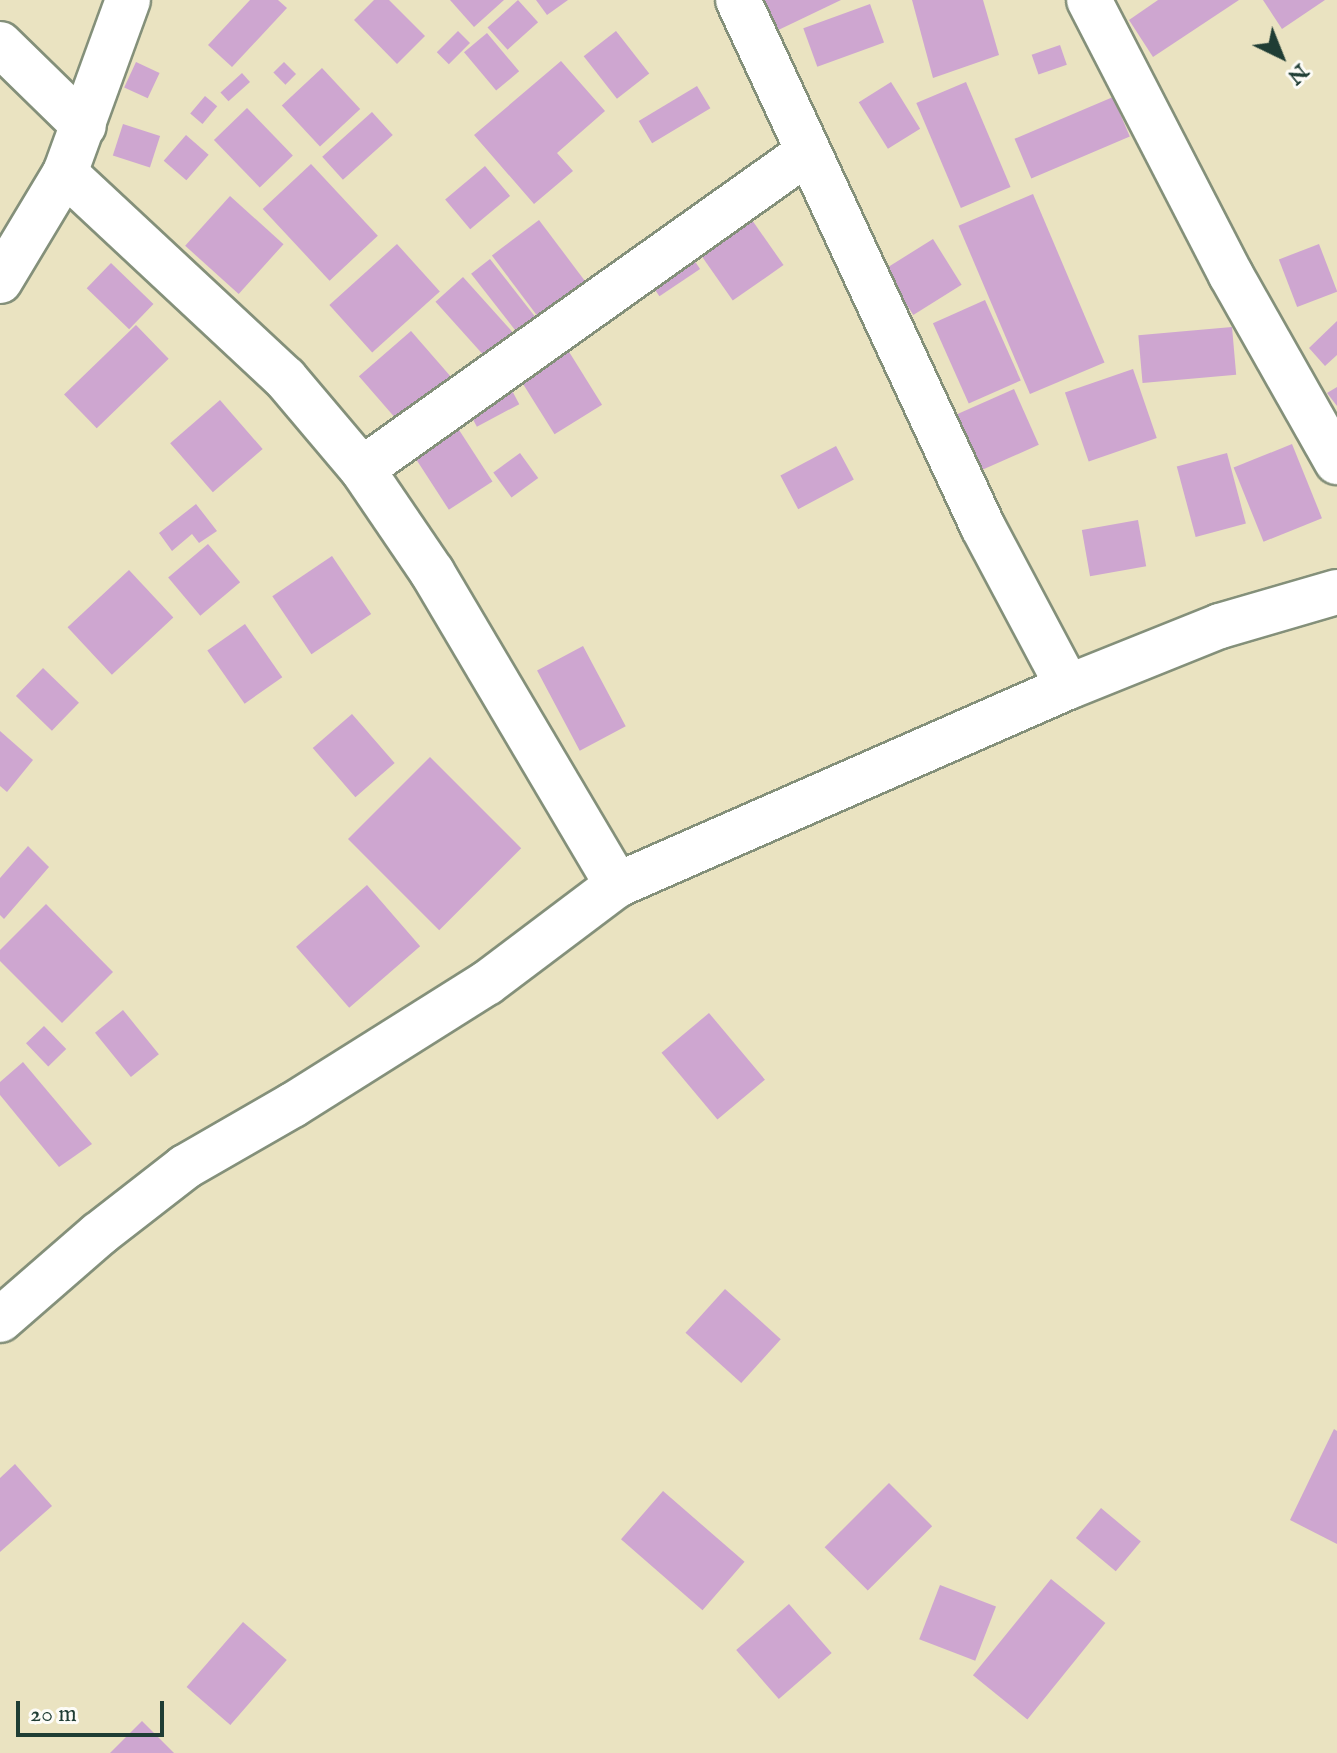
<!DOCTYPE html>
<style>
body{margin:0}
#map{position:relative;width:1337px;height:1753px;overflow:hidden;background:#eae3c1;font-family:"IM FELL English",serif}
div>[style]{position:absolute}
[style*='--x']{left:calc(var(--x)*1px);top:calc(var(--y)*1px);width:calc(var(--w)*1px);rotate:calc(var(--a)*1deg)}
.building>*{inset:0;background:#cea6d0;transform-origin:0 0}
.roads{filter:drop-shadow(2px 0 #84907a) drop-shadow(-2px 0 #84907a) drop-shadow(0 2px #84907a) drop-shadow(0 -2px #84907a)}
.minor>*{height:44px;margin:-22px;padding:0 22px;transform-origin:22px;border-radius:22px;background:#fff}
span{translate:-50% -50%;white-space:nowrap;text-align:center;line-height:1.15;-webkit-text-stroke:8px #fdfcf7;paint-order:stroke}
.north{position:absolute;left:1241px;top:16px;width:80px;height:80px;-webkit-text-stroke:6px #fdfcf7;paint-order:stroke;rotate:137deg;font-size:22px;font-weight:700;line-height:32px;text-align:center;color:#1f3d34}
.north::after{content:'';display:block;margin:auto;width:28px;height:36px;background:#1f3d34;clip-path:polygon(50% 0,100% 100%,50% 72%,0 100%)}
.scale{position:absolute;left:16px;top:1701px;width:148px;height:36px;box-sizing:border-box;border:4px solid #1f3d34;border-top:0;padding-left:10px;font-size:24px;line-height:28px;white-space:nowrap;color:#1f3d34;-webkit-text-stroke:6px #fdfcf7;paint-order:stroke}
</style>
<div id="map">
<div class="building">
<i style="clip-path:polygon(250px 0,278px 0,287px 8px,232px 67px,208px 45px)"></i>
<i style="clip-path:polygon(374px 0,389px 0,425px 36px,397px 64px,354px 20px)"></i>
<i style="clip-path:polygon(450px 0,504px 0,474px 27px)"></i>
<i style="left:518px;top:0;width:30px;height:41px;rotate:48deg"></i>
<i style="clip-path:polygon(536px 0,568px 0,547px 15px)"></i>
<i style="clip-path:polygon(754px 0,841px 0,770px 34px)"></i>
<i style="clip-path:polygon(912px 0,983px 0,999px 55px,933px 78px)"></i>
<i style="clip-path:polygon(1158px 0,1239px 0,1153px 57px,1129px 20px)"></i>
<i style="clip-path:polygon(1263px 0,1325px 0,1282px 29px)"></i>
<i style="left:870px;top:4px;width:41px;height:71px;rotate:70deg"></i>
<i style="left:458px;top:31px;width:17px;height:30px;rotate:45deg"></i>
<i style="left:616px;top:31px;width:54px;height:41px;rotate:52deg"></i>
<i style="left:487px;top:33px;width:50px;height:30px;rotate:50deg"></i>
<i style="left:1060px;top:45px;width:21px;height:30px;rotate:71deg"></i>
<i style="clip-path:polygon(561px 61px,605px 111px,557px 153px,573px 171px,534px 204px,474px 135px)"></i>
<i style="left:136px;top:62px;width:26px;height:28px;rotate:25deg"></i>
<i style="left:284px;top:62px;width:17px;height:15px;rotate:45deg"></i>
<i style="left:322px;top:68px;width:56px;height:55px;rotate:47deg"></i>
<i style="left:242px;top:73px;width:12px;height:29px;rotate:48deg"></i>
<i style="left:891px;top:82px;width:55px;height:38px;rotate:58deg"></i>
<i style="left:966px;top:82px;width:114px;height:54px;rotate:67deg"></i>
<i style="left:697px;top:86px;width:26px;height:68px;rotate:59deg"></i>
<i style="left:205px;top:96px;width:16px;height:23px;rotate:40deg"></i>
<i style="left:1113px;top:97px;width:43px;height:107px;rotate:67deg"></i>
<i style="left:247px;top:108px;width:66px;height:46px;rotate:46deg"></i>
<i style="left:372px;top:112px;width:31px;height:67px;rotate:48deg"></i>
<i style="left:123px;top:124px;width:39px;height:33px;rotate:18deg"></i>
<i style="left:186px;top:135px;width:30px;height:34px;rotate:41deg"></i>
<i style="left:311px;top:164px;width:98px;height:66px;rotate:47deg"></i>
<i style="left:485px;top:166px;width:39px;height:52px;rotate:50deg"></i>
<i style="left:1033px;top:194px;width:183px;height:81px;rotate:67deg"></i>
<i style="left:230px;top:196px;width:72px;height:67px;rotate:42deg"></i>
<i style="left:539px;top:220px;width:91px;height:59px;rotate:53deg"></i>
<i style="left:752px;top:220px;width:55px;height:62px;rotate:55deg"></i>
<i style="left:933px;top:239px;width:54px;height:57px;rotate:58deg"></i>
<i style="left:397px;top:244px;width:64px;height:91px;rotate:48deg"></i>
<i style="left:1319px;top:244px;width:51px;height:43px;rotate:69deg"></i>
<i style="left:690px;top:254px;width:18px;height:49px;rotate:56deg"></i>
<i style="left:490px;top:259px;width:88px;height:24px;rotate:52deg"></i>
<i style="left:111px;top:263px;width:59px;height:35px;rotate:44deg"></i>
<i style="left:463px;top:277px;width:91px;height:37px;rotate:48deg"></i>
<i style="left:985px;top:300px;width:88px;height:57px;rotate:66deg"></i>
<i style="clip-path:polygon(1337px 321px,1337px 355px,1325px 366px,1309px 348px)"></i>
<i style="left:136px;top:325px;width:47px;height:100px;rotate:46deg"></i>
<i style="left:1232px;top:327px;width:48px;height:94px;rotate:85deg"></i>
<i style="left:411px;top:331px;width:74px;height:69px;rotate:49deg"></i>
<i style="left:566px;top:347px;width:68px;height:56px;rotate:58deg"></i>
<i style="left:1133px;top:369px;width:73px;height:72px;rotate:71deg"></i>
<i style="left:508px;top:383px;width:24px;height:48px;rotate:62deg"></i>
<i style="clip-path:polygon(1337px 387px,1337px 406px,1327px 393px)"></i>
<i style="left:1014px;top:389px;width:61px;height:63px;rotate:66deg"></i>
<i style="left:220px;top:400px;width:65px;height:66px;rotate:49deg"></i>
<i style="left:450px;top:416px;width:78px;height:52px;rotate:57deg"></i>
<i style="left:1292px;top:444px;width:80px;height:63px;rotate:68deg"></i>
<i style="left:836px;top:446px;width:38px;height:63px;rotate:62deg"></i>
<i style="left:520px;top:453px;width:31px;height:33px;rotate:54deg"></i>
<i style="left:1227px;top:453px;width:73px;height:52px;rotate:75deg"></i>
<i style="clip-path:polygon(196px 504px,217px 531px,199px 543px,192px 534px,172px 551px,159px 533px)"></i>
<i style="left:1138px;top:520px;width:47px;height:57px;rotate:80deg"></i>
<i style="left:208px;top:544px;width:50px;height:52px;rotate:50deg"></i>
<i style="left:332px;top:556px;width:70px;height:72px;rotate:56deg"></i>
<i style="left:129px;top:570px;width:65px;height:84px;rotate:47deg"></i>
<i style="left:245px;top:624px;width:65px;height:46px;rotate:55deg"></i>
<i style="left:583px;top:646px;width:91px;height:52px;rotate:62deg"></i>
<i style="left:43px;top:668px;width:50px;height:39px;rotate:44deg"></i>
<i style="left:352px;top:714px;width:65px;height:52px;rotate:49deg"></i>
<i style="clip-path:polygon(0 731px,33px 760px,7px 792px,0 786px)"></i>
<i style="left:430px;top:757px;width:129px;height:116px;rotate:45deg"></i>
<i style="clip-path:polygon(28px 846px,49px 867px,4px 919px,0 915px,0 878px)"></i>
<i style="left:367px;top:885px;width:81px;height:94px;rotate:49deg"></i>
<i style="clip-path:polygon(46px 904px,113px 972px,62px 1023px,0 961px,0 950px)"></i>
<i style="left:123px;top:1010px;width:57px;height:36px;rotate:51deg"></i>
<i style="left:709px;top:1013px;width:87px;height:62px;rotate:50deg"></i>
<i style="left:44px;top:1026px;width:32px;height:25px;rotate:46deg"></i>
<i style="clip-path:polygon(23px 1062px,92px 1144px,59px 1167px,0 1095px,0 1082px)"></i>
<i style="left:725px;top:1289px;width:75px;height:59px;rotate:42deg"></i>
<i style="clip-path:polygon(1334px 1429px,1337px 1431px,1337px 1544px,1290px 1520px)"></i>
<i style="clip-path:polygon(15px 1464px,52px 1506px,0 1552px,0 1478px)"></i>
<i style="left:889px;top:1483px;width:61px;height:91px;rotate:45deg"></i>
<i style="left:663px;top:1491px;width:108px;height:64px;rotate:41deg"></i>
<i style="left:1101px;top:1508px;width:52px;height:39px;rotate:40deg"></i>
<i style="left:1051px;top:1579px;width:70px;height:124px;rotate:39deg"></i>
<i style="left:940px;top:1585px;width:60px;height:58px;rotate:21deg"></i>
<i style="left:789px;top:1604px;width:65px;height:70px;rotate:49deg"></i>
<i style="left:243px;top:1622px;width:58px;height:86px;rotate:41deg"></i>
<i style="clip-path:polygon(142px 1721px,174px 1753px,110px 1753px)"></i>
</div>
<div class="roads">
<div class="minor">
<i style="--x:128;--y:0;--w:184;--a:110"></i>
<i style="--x:65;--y:173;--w:301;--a:43"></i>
<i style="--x:285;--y:378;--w:119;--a:49.8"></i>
<i style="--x:362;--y:469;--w:125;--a:55.8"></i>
<i style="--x:432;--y:572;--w:364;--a:59.4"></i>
<i style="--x:738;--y:0;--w:581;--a:65.07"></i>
<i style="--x:983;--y:527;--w:181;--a:62"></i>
<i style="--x:1089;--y:0;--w:309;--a:62.7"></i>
<i style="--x:1231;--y:275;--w:215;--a:60.5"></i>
<i style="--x:0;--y:44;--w:117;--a:44.3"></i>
<i style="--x:0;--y:281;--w:126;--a:-59"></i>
<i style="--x:362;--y:469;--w:547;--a:-35.4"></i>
<i style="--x:0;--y:1320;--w:131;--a:-41"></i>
<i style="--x:99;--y:1234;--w:109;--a:-37.9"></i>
<i style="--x:185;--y:1167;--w:125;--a:-29.9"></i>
<i style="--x:293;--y:1105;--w:229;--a:-32.2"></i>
<i style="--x:487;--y:983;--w:163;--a:-37"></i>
<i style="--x:617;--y:885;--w:493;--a:-23.7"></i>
<i style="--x:1068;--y:687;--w:164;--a:-21.9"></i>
<i style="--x:1220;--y:626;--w:122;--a:-16.2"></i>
</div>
</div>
<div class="north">N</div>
<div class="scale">20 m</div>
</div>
